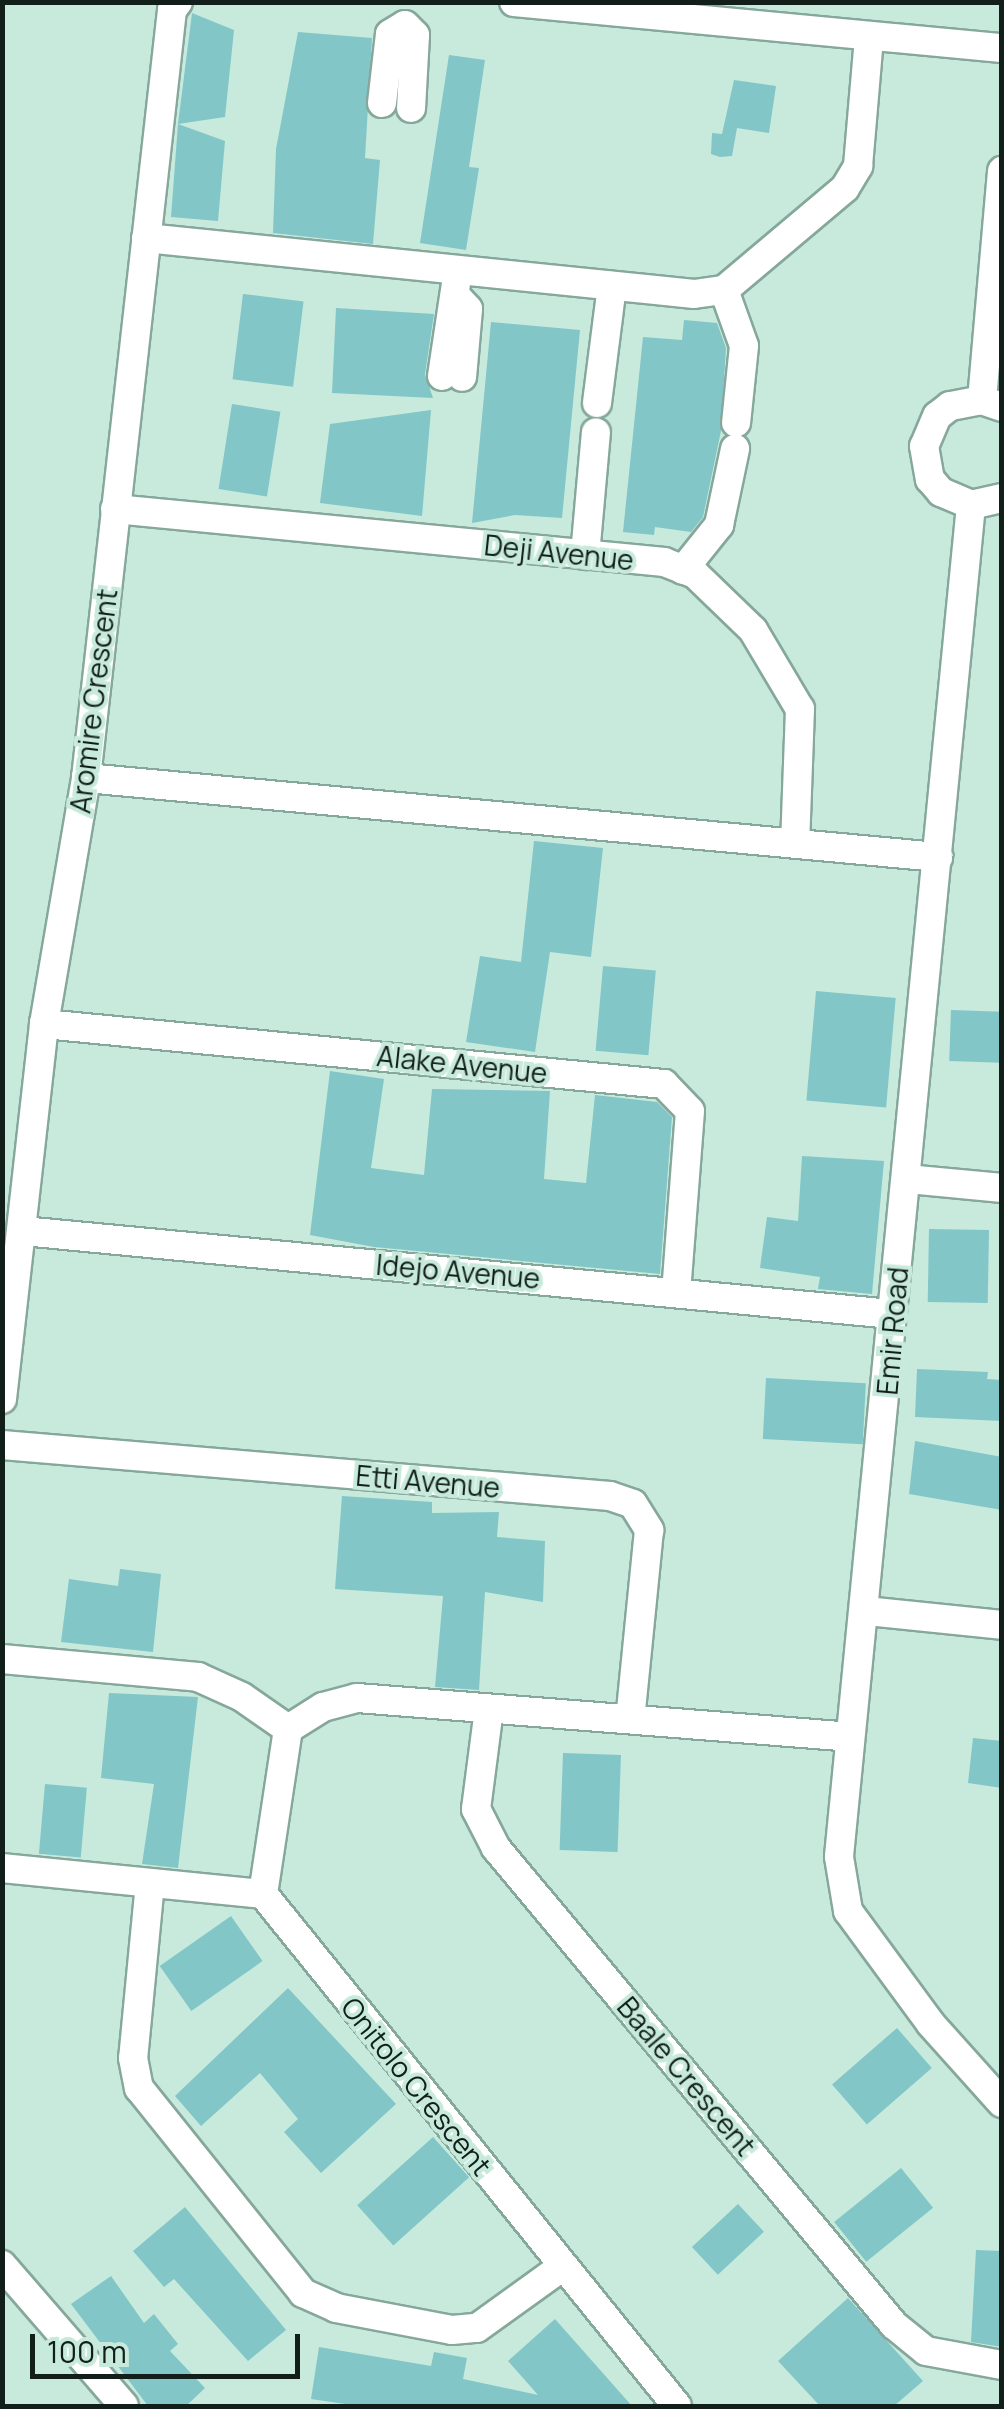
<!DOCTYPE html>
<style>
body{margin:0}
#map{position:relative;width:1004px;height:2409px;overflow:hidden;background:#c7eadc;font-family:Manrope,sans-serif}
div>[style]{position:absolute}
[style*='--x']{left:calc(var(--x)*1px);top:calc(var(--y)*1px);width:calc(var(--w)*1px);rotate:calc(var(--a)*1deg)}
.building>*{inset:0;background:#82c6c8;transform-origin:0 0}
.roads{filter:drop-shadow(2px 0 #86a79b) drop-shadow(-2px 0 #86a79b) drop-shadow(0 2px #86a79b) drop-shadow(0 -2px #86a79b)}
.minor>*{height:28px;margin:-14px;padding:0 14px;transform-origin:14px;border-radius:14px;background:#fff}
span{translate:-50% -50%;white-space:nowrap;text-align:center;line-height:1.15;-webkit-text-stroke:8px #c7eadc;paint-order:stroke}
.street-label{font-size:28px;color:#121e1a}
.frame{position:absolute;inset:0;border:5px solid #121e1a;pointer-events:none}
.scale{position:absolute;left:30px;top:2334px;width:270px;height:45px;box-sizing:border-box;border:5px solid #121e1a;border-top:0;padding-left:12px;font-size:30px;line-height:35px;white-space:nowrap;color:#121e1a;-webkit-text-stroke:8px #c7eadc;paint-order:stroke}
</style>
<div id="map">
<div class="building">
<i style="clip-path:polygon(192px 13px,234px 30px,225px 117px,178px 124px)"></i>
<i style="clip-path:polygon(298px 32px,372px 38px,365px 158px,380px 160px,373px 244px,273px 233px,276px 149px)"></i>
<i style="clip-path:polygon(449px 55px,485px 60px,469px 167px,479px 168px,466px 250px,420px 243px)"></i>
<i style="clip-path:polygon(734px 80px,776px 86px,769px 133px,737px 128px,732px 156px,720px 157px,711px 154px,712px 133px,722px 134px)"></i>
<i style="clip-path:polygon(178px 124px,225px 141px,218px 221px,171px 217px)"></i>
<i style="left:243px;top:294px;width:61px;height:86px;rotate:7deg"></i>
<i style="clip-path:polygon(336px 308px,434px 314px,425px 374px,433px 398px,332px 393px)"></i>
<i style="clip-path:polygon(684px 320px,717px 323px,726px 348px,721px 431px,703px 517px,691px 532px,655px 527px,654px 535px,623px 532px,643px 337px,682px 340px)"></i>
<i style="clip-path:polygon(491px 322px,580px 330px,562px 518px,515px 515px,472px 523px)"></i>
<i style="left:232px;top:404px;width:49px;height:86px;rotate:9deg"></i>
<i style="clip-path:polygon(431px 410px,422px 516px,320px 503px,330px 424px)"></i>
<i style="clip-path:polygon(534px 841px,603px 848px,591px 957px,550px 952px,535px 1052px,466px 1042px,480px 956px,521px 962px)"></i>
<i style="left:603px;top:966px;width:53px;height:85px;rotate:5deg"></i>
<i style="left:816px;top:991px;width:80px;height:110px;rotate:5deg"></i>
<i style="left:951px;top:1010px;width:51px;height:51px;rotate:2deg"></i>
<i style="clip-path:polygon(330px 1071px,384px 1079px,371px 1168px,424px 1175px,432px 1089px,550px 1091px,544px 1179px,586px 1183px,595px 1095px,657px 1102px,672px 1117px,660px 1274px,374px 1247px,310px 1235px)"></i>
<i style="clip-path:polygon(802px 1156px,884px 1161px,872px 1294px,818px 1289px,820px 1277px,760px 1268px,767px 1217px,798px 1221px)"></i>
<i style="left:929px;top:1229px;width:60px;height:73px;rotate:1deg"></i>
<i style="clip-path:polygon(917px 1369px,988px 1372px,987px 1379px,1002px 1380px,1002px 1421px,915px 1417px)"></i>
<i style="left:766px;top:1378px;width:100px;height:61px;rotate:3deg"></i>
<i style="clip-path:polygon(915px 1441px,1002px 1457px,1002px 1510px,909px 1494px)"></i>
<i style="clip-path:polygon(342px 1496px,432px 1502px,432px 1513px,499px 1512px,497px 1537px,545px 1541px,543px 1602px,485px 1592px,479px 1690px,435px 1687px,443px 1596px,335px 1589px)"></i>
<i style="clip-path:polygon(120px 1569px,161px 1574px,153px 1652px,61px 1642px,69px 1579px,118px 1586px)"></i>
<i style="clip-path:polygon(109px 1693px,198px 1697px,178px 1868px,142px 1864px,154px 1784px,101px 1778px)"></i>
<i style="clip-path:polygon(973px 1738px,1002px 1741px,1002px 1788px,968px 1783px)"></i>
<i style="left:563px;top:1753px;width:58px;height:97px;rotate:2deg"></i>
<i style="left:45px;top:1784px;width:42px;height:70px;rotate:5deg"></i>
<i style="left:231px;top:1916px;width:55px;height:87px;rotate:55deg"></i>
<i style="clip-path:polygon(288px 1988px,396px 2104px,321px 2173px,284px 2132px,298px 2119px,260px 2073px,201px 2126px,175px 2096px)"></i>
<i style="left:897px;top:2028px;width:53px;height:86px;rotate:49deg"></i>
<i style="left:433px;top:2137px;width:54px;height:102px;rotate:48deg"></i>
<i style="left:901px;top:2168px;width:51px;height:86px;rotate:51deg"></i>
<i style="left:738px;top:2204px;width:38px;height:63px;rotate:47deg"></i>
<i style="clip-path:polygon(185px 2207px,286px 2330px,248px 2361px,174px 2279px,164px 2287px,133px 2251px)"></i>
<i style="clip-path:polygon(976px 2250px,1002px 2251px,1002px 2347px,971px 2342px)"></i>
<i style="clip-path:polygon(111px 2276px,144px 2323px,154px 2314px,178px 2344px,170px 2351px,205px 2388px,186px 2406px,148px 2406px,71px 2304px)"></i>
<i style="clip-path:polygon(848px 2298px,923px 2381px,894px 2406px,820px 2406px,778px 2361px)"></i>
<i style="clip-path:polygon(555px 2319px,632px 2406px,359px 2406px,311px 2399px,319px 2347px,431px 2366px,434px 2352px,467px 2358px,463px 2379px,538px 2395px,508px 2361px)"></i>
</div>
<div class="roads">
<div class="minor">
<i style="--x:514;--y:2;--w:490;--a:5.4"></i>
<i style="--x:405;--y:25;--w:14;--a:45"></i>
<i style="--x:415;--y:35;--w:73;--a:93.1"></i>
<i style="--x:382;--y:103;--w:69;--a:-83.4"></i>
<i style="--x:390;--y:34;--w:17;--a:-31"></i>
<i style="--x:146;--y:238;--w:551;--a:5.83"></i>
<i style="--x:694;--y:294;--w:30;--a:-8"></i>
<i style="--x:724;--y:290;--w:158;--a:-40.1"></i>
<i style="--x:845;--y:188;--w:26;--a:-59"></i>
<i style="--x:858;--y:166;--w:129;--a:-85.1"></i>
<i style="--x:724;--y:290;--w:59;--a:70.3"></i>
<i style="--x:744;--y:346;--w:77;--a:95.9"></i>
<i style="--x:457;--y:297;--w:16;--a:47"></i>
<i style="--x:468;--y:309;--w:68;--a:95"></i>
<i style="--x:442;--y:376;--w:107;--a:-81.4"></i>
<i style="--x:982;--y:400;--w:230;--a:-85"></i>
<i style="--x:597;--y:403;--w:118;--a:-82.7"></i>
<i style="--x:1002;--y:407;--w:21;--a:-161"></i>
<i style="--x:982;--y:400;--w:33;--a:169"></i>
<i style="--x:950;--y:406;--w:16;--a:142"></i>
<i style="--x:937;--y:416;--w:33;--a:113"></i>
<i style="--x:924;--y:446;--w:34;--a:80"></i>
<i style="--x:930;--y:479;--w:17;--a:50"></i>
<i style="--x:941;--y:492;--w:33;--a:23"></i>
<i style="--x:971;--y:505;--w:32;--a:-13"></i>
<i style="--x:971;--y:505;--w:1358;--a:95.58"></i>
<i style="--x:839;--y:1857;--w:55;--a:80.5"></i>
<i style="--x:848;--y:1911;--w:140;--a:53.7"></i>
<i style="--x:931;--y:2024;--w:106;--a:48.1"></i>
<i style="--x:115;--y:509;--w:552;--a:5.51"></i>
<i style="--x:664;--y:562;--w:33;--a:21"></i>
<i style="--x:695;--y:574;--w:81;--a:44"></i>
<i style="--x:753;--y:630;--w:92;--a:59.3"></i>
<i style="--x:800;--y:709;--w:134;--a:92.1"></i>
<i style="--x:585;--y:555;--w:123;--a:-84.9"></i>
<i style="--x:683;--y:570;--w:58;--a:-51.3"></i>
<i style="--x:719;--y:525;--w:78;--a:-78.1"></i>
<i style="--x:86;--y:778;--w:856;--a:5.3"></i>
<i style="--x:44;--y:1024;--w:623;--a:5.53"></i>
<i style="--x:664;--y:1084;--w:37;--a:46"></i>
<i style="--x:690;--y:1111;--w:181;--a:94.4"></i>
<i style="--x:907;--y:1179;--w:95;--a:5.4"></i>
<i style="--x:23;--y:1231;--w:873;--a:5.46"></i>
<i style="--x:2;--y:1399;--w:377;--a:-83.6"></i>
<i style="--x:44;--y:1024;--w:250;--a:-80.3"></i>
<i style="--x:86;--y:778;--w:773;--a:-83.61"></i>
<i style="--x:172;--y:10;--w:10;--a:-53"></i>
<i style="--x:2;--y:1445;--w:610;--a:4.79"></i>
<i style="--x:610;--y:1496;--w:24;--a:19"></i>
<i style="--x:633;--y:1504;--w:31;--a:58"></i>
<i style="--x:649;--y:1530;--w:190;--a:95.7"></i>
<i style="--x:867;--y:1611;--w:136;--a:5.9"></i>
<i style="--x:2;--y:1659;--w:197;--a:5.2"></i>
<i style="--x:198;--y:1677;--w:48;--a:24.4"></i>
<i style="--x:242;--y:1697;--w:56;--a:34.8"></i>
<i style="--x:489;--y:1709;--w:101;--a:97.4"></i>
<i style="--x:476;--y:1809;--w:44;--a:62.9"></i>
<i style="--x:496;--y:1848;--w:621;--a:50.16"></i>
<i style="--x:894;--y:2325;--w:41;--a:39.1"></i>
<i style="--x:926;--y:2351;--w:77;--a:10.4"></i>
<i style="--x:288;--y:1729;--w:167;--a:98.6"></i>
<i style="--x:263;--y:1894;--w:658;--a:51.04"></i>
<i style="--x:288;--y:1729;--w:41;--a:-32.2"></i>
<i style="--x:323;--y:1707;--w:35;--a:-15"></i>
<i style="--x:357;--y:1698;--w:493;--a:4.5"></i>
<i style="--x:2;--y:1868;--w:262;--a:5.7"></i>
<i style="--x:150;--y:1883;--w:176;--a:95.5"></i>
<i style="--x:133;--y:2058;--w:31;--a:79"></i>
<i style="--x:139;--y:2088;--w:263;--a:51.3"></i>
<i style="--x:303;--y:2293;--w:36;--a:24"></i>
<i style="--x:336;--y:2308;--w:118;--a:10.7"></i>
<i style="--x:452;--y:2330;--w:25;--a:-5"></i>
<i style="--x:477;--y:2328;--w:105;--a:-35.7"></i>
<i style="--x:2;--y:2265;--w:186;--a:49.1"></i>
</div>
</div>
<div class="street-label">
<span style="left:559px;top:552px;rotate:6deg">Deji Avenue</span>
<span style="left:93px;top:701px;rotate:-83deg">Aromire Crescent</span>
<span style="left:462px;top:1064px;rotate:6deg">Alake Avenue</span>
<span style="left:458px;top:1271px;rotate:5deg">Idejo Avenue</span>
<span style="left:892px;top:1331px;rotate:-85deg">Emir Road</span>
<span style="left:428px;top:1481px;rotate:5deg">Etti Avenue</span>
<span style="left:687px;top:2076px;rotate:50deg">Baale Crescent</span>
<span style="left:417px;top:2086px;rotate:51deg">Onitolo Crescent</span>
</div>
<div class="frame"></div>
<div class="scale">100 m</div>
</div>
